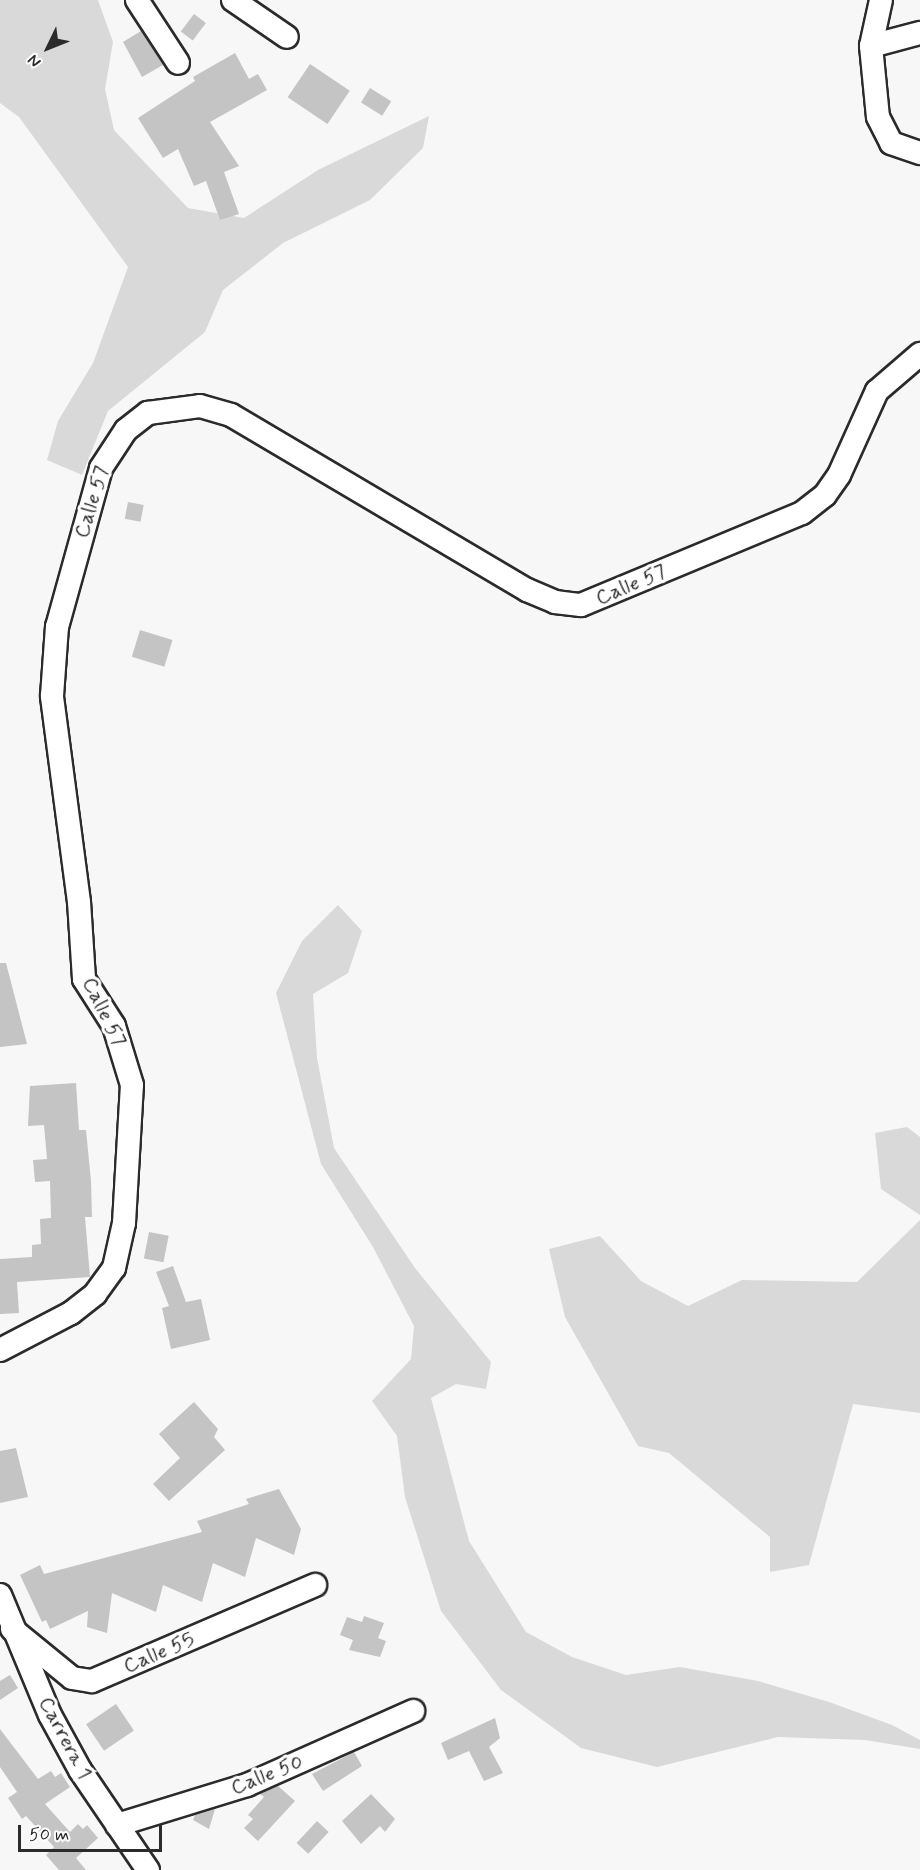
<!DOCTYPE html>
<style>
body{margin:0}
#map{position:relative;width:920px;height:1870px;overflow:hidden;background:#f7f7f7;font-family:Mynerve,sans-serif}
div>[style]{position:absolute}
[style*='--x']{left:calc(var(--x)*1px);top:calc(var(--y)*1px);width:calc(var(--w)*1px);rotate:calc(var(--a)*1deg)}
.green>*{inset:0;background:#d9d9d9}
.building>*{inset:0;background:#c4c4c4;transform-origin:0 0}
.roads{filter:drop-shadow(2px 0 #2b2b2b) drop-shadow(-2px 0 #2b2b2b) drop-shadow(0 2px #2b2b2b) drop-shadow(0 -2px #2b2b2b)}
.street>*{height:22px;margin:-11px;padding:0 11px;transform-origin:11px;border-radius:11px;background:#fff}
span{translate:-50% -50%;white-space:nowrap;text-align:center;line-height:1.15;-webkit-text-stroke:6px #fff;paint-order:stroke}
.street-label{font-size:21px;color:#2b2b2b}
.north{position:absolute;left:18px;top:18px;width:60px;height:60px;-webkit-text-stroke:4px #fff;paint-order:stroke;rotate:227deg;font-size:16px;font-weight:700;line-height:24px;text-align:center;color:#2b2b2b}
.north::after{content:'';display:block;margin:auto;width:21px;height:27px;background:#2b2b2b;clip-path:polygon(50% 0,100% 100%,50% 72%,0 100%)}
.scale{position:absolute;left:18px;top:1825px;width:144px;height:27px;box-sizing:border-box;border:3px solid #2b2b2b;border-top:0;padding-left:8px;font-size:18px;line-height:21px;white-space:nowrap;color:#2b2b2b;-webkit-text-stroke:4px #fff;paint-order:stroke}
</style>
<div id="map">
<div class="green">
<i style="clip-path:polygon(0 0,98px 0,113px 42px,105px 89px,114px 130px,188px 208px,244px 218px,318px 170px,429px 116px,423px 148px,370px 200px,283px 243px,223px 290px,205px 332px,108px 411px,82px 475px,47px 460px,58px 421px,93px 363px,128px 267px,19px 117px,0 103px)"></i>
<i style="clip-path:polygon(338px 905px,362px 931px,348px 973px,313px 994px,317px 1058px,334px 1148px,415px 1268px,491px 1362px,486px 1389px,456px 1384px,431px 1398px,469px 1541px,526px 1632px,572px 1657px,626px 1675px,680px 1667px,758px 1681px,829px 1702px,892px 1725px,920px 1740px,920px 1749px,865px 1740px,778px 1737px,657px 1767px,581px 1748px,501px 1690px,441px 1611px,405px 1497px,397px 1436px,372px 1401px,411px 1359px,414px 1326px,373px 1247px,321px 1164px,276px 993px,302px 941px)"></i>
<i style="clip-path:polygon(907px 1127px,920px 1137px,920px 1215px,881px 1189px,875px 1133px)"></i>
<i style="clip-path:polygon(920px 1220px,920px 1413px,853px 1404px,809px 1565px,770px 1572px,770px 1537px,669px 1453px,638px 1446px,565px 1317px,549px 1249px,600px 1236px,641px 1281px,688px 1306px,742px 1280px,857px 1282px)"></i>
</div>
<div class="building">
<i style="left:194px;top:14px;width:15px;height:22px;rotate:37deg"></i>
<i style="clip-path:polygon(141px 31px,163px 65px,142px 77px,123px 42px)"></i>
<i style="clip-path:polygon(235px 53px,249px 79px,258px 74px,267px 90px,210px 122px,239px 166px,224px 172px,239px 214px,220px 220px,206px 181px,194px 186px,178px 149px,163px 158px,138px 118px,195px 81px,193px 77px)"></i>
<i style="left:310px;top:64px;width:48px;height:40px;rotate:34deg"></i>
<i style="left:370px;top:88px;width:25px;height:17px;rotate:32deg"></i>
<i style="left:128px;top:502px;width:16px;height:17px;rotate:11deg"></i>
<i style="left:140px;top:630px;width:34px;height:28px;rotate:17deg"></i>
<i style="clip-path:polygon(0 963px,6px 963px,27px 1044px,0 1047px)"></i>
<i style="clip-path:polygon(76px 1083px,79px 1130px,86px 1130px,91px 1181px,92px 1217px,85px 1217px,90px 1277px,17px 1282px,19px 1313px,0 1314px,0 1259px,32px 1257px,32px 1245px,41px 1244px,40px 1219px,51px 1218px,50px 1181px,35px 1182px,33px 1160px,47px 1159px,44px 1125px,28px 1126px,30px 1086px)"></i>
<i style="left:149px;top:1232px;width:20px;height:27px;rotate:11deg"></i>
<i style="clip-path:polygon(173px 1266px,186px 1302px,201px 1299px,210px 1340px,171px 1349px,162px 1308px,169px 1306px,156px 1272px)"></i>
<i style="clip-path:polygon(194px 1402px,218px 1429px,214px 1437px,225px 1450px,169px 1501px,153px 1484px,180px 1458px,159px 1434px)"></i>
<i style="clip-path:polygon(16px 1448px,28px 1497px,0 1503px,0 1451px)"></i>
<i style="clip-path:polygon(279px 1489px,301px 1529px,294px 1555px,256px 1538px,245px 1577px,213px 1563px,202px 1602px,163px 1585px,156px 1612px,112px 1593px,107px 1633px,87px 1627px,88px 1611px,50px 1629px,46px 1620px,42px 1622px,20px 1575px,40px 1565px,44px 1574px,202px 1532px,197px 1521px,249px 1504px,246px 1499px)"></i>
<i style="clip-path:polygon(364px 1616px,384px 1623px,378px 1638px,386px 1641px,380px 1657px,349px 1650px,353px 1640px,340px 1635px,347px 1617px,362px 1622px)"></i>
<i style="clip-path:polygon(10px 1675px,18px 1688px,0 1700px,0 1681px)"></i>
<i style="left:116px;top:1704px;width:32px;height:36px;rotate:56deg"></i>
<i style="clip-path:polygon(495px 1718px,500px 1738px,489px 1747px,503px 1773px,484px 1781px,469px 1751px,448px 1760px,441px 1743px)"></i>
<i style="clip-path:polygon(0 1729px,38px 1779px,51px 1771px,55px 1777px,61px 1773px,70px 1787px,45px 1804px,70px 1832px,78px 1824px,83px 1829px,87px 1825px,98px 1838px,76px 1858px,86px 1870px,59px 1870px,46px 1855px,54px 1847px,26px 1816px,22px 1819px,8px 1798px,17px 1792px,0 1767px)"></i>
<i style="clip-path:polygon(354px 1752px,362px 1766px,323px 1791px,312px 1774px)"></i>
<i style="clip-path:polygon(278px 1786px,295px 1801px,258px 1841px,244px 1828px,253px 1819px,248px 1815px,264px 1797px,260px 1794px)"></i>
<i style="clip-path:polygon(371px 1794px,395px 1819px,385px 1832px,380px 1826px,361px 1844px,342px 1821px)"></i>
<i style="clip-path:polygon(215px 1809px,209px 1829px,193px 1820px,195px 1815px)"></i>
<i style="left:317px;top:1821px;width:16px;height:30px;rotate:43deg"></i>
</div>
<div class="roads">
<div class="street">
<i style="--x:137;--y:0;--w:75;--a:56.9"></i>
<i style="--x:233;--y:0;--w:65;--a:34.4"></i>
<i style="--x:881;--y:0;--w:47;--a:102.3"></i>
<i style="--x:871;--y:46;--w:71;--a:84.4"></i>
<i style="--x:878;--y:117;--w:29;--a:63"></i>
<i style="--x:891;--y:143;--w:31;--a:19"></i>
<i style="--x:871;--y:46;--w:51;--a:-14.9"></i>
<i style="--x:0;--y:1350;--w:80;--a:-27.5"></i>
<i style="--x:71;--y:1313;--w:31;--a:-38"></i>
<i style="--x:95;--y:1294;--w:32;--a:-54"></i>
<i style="--x:114;--y:1268;--w:46;--a:-77.5"></i>
<i style="--x:124;--y:1223;--w:138;--a:-86.7"></i>
<i style="--x:132;--y:1085;--w:62;--a:-107"></i>
<i style="--x:114;--y:1026;--w:56;--a:-122.6"></i>
<i style="--x:84;--y:979;--w:77;--a:-93.7"></i>
<i style="--x:79;--y:902;--w:208;--a:-97.5"></i>
<i style="--x:52;--y:696;--w:69;--a:-85.9"></i>
<i style="--x:57;--y:627;--w:165;--a:-74.5"></i>
<i style="--x:101;--y:468;--w:45;--a:-56.7"></i>
<i style="--x:126;--y:430;--w:28;--a:-38"></i>
<i style="--x:148;--y:413;--w:52;--a:-7.7"></i>
<i style="--x:200;--y:406;--w:32;--a:16"></i>
<i style="--x:231;--y:415;--w:344;--a:30.6"></i>
<i style="--x:527;--y:590;--w:30;--a:23"></i>
<i style="--x:555;--y:602;--w:26;--a:7"></i>
<i style="--x:581;--y:605;--w:239;--a:-22.6"></i>
<i style="--x:802;--y:513;--w:29;--a:-38"></i>
<i style="--x:825;--y:495;--w:24;--a:-55"></i>
<i style="--x:839;--y:475;--w:92;--a:-65.7"></i>
<i style="--x:877;--y:391;--w:57;--a:-40.7"></i>
<i style="--x:0;--y:1595;--w:130;--a:67.4"></i>
<i style="--x:50;--y:1715;--w:63;--a:61.4"></i>
<i style="--x:80;--y:1770;--w:121;--a:55.8"></i>
<i style="--x:12;--y:1629;--w:77;--a:39.2"></i>
<i style="--x:72;--y:1678;--w:20;--a:9"></i>
<i style="--x:92;--y:1681;--w:243;--a:-23.3"></i>
<i style="--x:117;--y:1825;--w:136;--a:-17.1"></i>
<i style="--x:247;--y:1785;--w:182;--a:-24"></i>
</div>
</div>
<div class="street-label">
<span style="left:92px;top:502px;rotate:-73deg">Calle 57</span>
<span style="left:631px;top:585px;rotate:-23deg">Calle 57</span>
<span style="left:104px;top:1012px;rotate:64deg">Calle 57</span>
<span style="left:159px;top:1653px;rotate:-23deg">Calle 55</span>
<span style="left:65px;top:1738px;rotate:62deg">Carrera 1</span>
<span style="left:267px;top:1775px;rotate:-22deg">Calle 50</span>
</div>
<div class="north">N</div>
<div class="scale">50 m</div>
</div>
